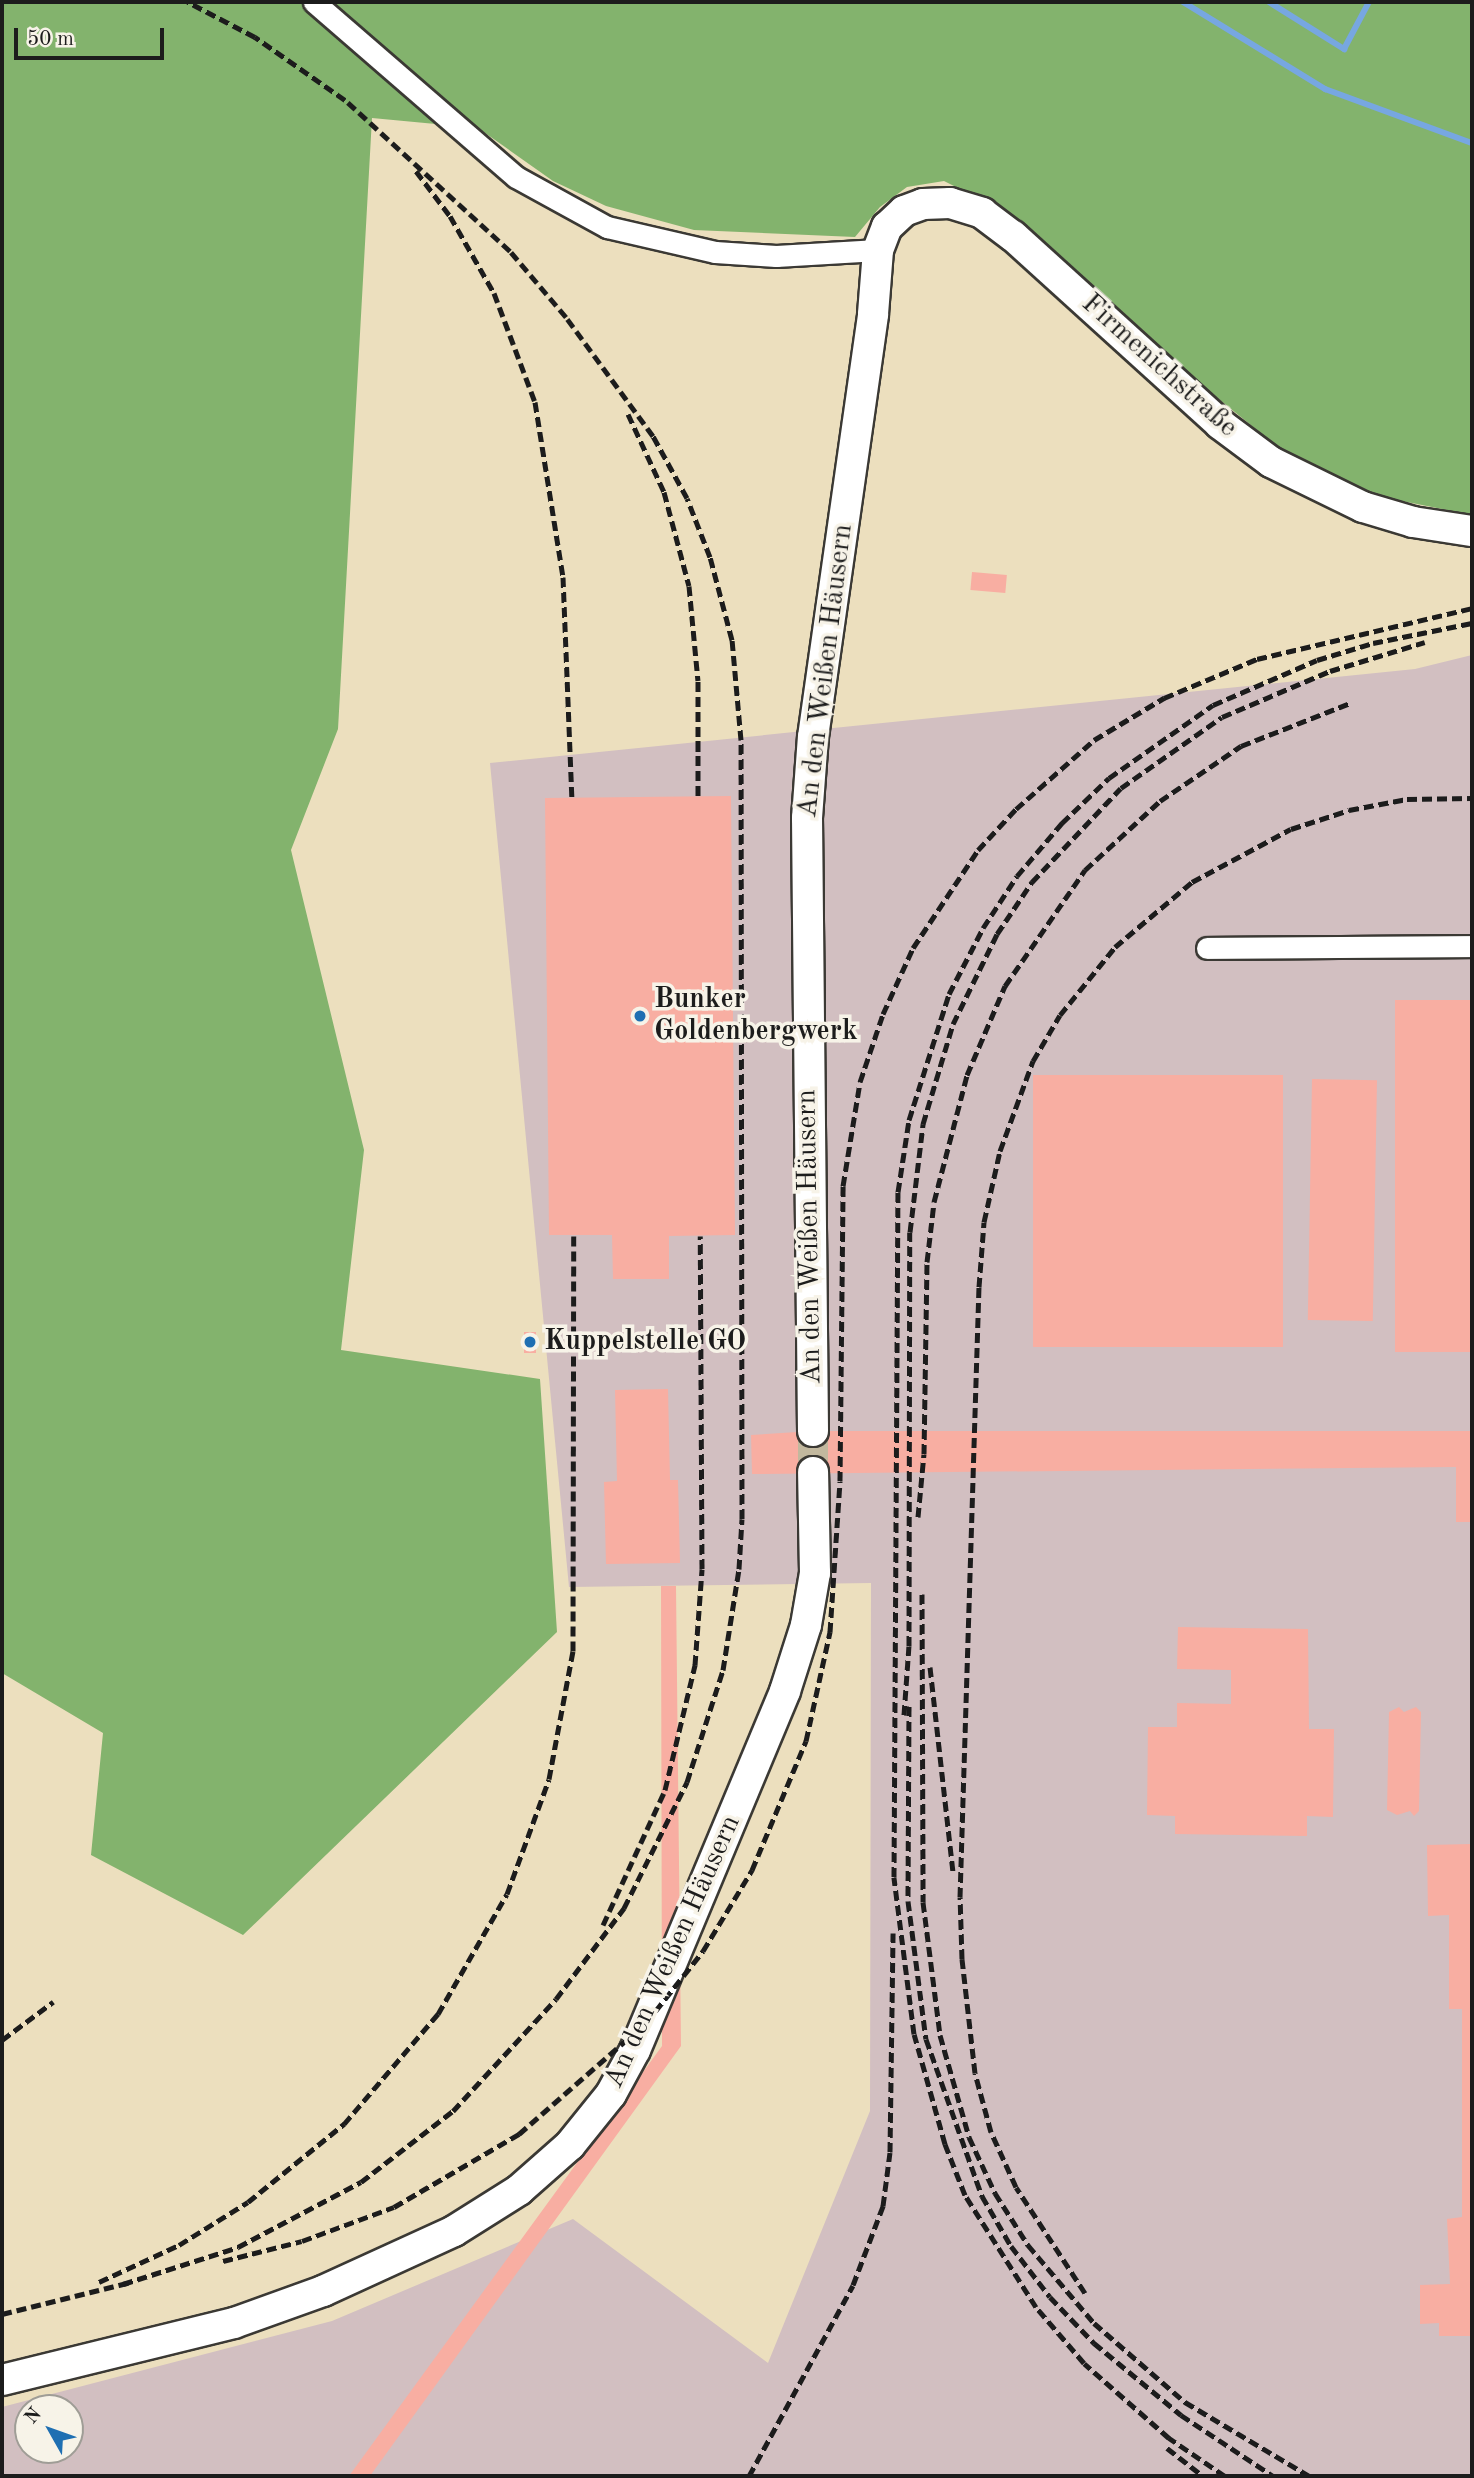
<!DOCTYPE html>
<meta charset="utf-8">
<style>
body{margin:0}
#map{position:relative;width:1474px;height:2478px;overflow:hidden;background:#ecdfbe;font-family:"Old Standard TT",serif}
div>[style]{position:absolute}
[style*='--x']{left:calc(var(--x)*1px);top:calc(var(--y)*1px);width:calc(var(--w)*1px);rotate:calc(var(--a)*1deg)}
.industrial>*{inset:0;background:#d2bfc1}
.forest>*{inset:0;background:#83b36d}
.stream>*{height:6px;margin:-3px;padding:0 3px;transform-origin:3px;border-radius:3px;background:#77a7e1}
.building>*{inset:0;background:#f8aea2;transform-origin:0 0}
.secondary-tunnel>*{height:30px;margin-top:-15px;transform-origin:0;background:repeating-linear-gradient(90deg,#c2b89e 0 30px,transparent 0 45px)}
.roads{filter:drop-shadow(2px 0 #3b3934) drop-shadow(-2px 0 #3b3934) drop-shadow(0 2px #3b3934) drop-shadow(0 -2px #3b3934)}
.street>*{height:21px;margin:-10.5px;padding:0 10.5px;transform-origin:10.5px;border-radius:10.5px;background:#fff}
.secondary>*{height:30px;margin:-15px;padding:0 15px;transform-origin:15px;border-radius:15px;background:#fff}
.rail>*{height:5px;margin-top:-2.5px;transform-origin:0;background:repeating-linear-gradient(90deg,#1c1c1c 0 10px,transparent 0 15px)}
.dots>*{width:19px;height:19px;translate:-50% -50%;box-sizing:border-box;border:4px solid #f7f3e8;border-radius:50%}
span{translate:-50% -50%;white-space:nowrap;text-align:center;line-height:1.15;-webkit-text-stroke:7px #f7f3e8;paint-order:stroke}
.street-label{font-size:28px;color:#1c1c1c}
.poi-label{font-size:28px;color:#1c1c1c;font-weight:700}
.left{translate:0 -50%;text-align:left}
.frame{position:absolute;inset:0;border:4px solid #1c1c1c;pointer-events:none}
.north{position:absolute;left:14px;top:2394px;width:70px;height:70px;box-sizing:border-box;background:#f7f3e8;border:2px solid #9f9d96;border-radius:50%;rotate:310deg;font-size:19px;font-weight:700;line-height:28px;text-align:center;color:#1c1c1c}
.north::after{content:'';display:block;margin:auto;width:24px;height:32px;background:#1f6fb2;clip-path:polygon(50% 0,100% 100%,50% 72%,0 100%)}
.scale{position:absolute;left:14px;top:28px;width:150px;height:32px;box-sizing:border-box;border:4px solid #1c1c1c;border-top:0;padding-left:9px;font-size:21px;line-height:24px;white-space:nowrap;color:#1c1c1c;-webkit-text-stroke:5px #f7f3e8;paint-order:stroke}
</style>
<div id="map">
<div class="industrial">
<i style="clip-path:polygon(evenodd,1472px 655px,1472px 2476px,2px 2476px,2px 2407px,332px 2321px,573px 2219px,768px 2363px,870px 2111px,871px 1583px,569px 1587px,490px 763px,1415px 669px,1472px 655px,28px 2408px,70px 2408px,70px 2450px,28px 2450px,28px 2408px)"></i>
</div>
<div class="forest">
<i style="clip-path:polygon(2px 2px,1472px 2px,1472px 515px,1387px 498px,1330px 476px,1278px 447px,1183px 370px,1016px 217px,944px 181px,907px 187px,880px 207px,855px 237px,694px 230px,606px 206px,553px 181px,478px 128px,372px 118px,338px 729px,291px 850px,364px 1150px,341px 1350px,540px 1379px,557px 1632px,243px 1935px,91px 1855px,103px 1733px,2px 1673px)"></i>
</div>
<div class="stream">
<i style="--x:1183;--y:2;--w:167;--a:31.5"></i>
<i style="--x:1325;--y:89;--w:157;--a:20.2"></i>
<i style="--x:1269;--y:2;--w:89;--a:32.1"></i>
<i style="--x:1344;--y:49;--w:53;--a:-62"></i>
</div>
<div class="building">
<i style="left:972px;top:572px;width:35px;height:18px;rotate:5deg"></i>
<i style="clip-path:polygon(731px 796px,735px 1235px,669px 1236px,669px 1279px,613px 1279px,612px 1235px,549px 1235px,545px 798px)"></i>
<i style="left:1395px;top:1000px;width:77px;height:352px"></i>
<i style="left:1033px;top:1075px;width:250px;height:272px"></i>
<i style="left:1312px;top:1079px;width:65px;height:241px;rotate:1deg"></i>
<i style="left:524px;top:1332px;width:12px;height:21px"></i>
<i style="clip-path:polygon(668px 1389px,670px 1480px,678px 1480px,680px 1563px,606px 1564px,604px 1482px,617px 1481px,615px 1390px)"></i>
<i style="clip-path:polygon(813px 1431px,1472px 1431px,1472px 1522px,1456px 1522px,1456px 1467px,752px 1474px,751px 1435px)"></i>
<i style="clip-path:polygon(661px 1586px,676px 1586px,681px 2046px,370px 2476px,349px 2476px,662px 2046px)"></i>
<i style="clip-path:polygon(1178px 1627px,1308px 1629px,1309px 1729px,1334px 1729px,1333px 1817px,1307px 1816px,1307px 1836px,1175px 1834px,1175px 1816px,1147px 1815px,1148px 1727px,1177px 1727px,1177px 1703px,1231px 1704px,1231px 1670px,1177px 1669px)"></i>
<i style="clip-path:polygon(1399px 1707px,1404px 1712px,1416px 1707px,1421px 1712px,1419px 1811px,1414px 1816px,1410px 1811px,1397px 1815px,1387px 1810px,1389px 1712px)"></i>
<i style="clip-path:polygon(1472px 1844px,1472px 2336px,1439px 2336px,1439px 2323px,1420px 2324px,1420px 2285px,1450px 2284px,1447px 2219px,1462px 2217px,1462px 2009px,1449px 2009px,1449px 1915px,1428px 1916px,1427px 1845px)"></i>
</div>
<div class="secondary-tunnel">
<i style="--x:813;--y:1431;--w:41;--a:90"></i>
</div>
<div class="roads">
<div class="street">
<i style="--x:314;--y:2;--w:267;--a:40.9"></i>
<i style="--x:516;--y:177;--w:104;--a:28.8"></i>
<i style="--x:607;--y:227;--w:111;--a:13"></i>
<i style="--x:715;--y:252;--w:61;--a:3.8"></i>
<i style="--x:776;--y:256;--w:102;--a:-3.4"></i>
<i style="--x:1207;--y:948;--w:265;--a:-0.4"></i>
</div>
<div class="secondary">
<i style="--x:813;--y:1431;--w:613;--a:-90.56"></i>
<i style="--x:807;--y:818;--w:81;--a:-85.8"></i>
<i style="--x:813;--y:737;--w:427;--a:-81.9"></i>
<i style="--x:873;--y:314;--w:64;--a:-85.5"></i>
<i style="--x:878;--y:250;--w:25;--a:-69"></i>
<i style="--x:887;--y:227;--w:23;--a:-43"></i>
<i style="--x:904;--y:211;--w:20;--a:-20"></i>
<i style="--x:923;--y:204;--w:27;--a:-2"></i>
<i style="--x:950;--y:203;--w:34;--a:17"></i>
<i style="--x:982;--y:213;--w:39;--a:37"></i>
<i style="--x:1013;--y:236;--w:280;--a:42.2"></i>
<i style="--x:1220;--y:424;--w:64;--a:36.7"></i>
<i style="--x:1271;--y:462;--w:102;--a:26.1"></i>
<i style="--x:1363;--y:507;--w:52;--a:16.7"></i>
<i style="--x:1413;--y:522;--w:60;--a:8.7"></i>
<i style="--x:2;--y:2380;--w:239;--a:-13.8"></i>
<i style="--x:234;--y:2323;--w:95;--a:-19.8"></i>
<i style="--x:323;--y:2291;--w:144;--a:-24.6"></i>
<i style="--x:454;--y:2231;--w:77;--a:-32.2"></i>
<i style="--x:519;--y:2190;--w:68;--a:-41.4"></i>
<i style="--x:570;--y:2145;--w:65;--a:-51.2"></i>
<i style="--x:611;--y:2094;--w:50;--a:-61.4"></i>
<i style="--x:635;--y:2050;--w:389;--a:-67.3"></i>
<i style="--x:785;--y:1691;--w:69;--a:-72.3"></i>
<i style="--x:806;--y:1625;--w:53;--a:-80.2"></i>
<i style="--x:815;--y:1573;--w:101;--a:-91.1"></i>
</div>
</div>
<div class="rail">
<i style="--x:416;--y:171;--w:56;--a:52.9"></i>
<i style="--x:450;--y:216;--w:89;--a:60.3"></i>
<i style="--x:494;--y:293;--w:116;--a:69.4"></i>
<i style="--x:535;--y:402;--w:177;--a:80.9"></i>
<i style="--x:563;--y:577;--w:221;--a:87.7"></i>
<i style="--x:628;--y:414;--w:86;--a:65.2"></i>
<i style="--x:664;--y:492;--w:97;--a:75.1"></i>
<i style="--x:689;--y:586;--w:95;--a:84.6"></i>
<i style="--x:698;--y:681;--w:116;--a:90"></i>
<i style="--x:918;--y:1517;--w:63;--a:-84.6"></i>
<i style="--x:924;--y:1454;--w:192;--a:-89.1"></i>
<i style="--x:927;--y:1262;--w:60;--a:-83.3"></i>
<i style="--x:934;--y:1202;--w:131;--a:-75.4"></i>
<i style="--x:967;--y:1075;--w:97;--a:-66.9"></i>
<i style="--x:1005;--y:986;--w:141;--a:-55.4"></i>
<i style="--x:1085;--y:870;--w:102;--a:-42.6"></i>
<i style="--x:1160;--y:801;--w:98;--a:-34.2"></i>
<i style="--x:1241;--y:746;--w:117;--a:-21.5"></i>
<i style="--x:922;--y:1594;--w:308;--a:89.8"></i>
<i style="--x:923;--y:1902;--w:134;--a:82.7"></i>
<i style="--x:940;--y:2035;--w:106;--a:74.1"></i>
<i style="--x:969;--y:2137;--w:62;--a:65.1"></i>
<i style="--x:995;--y:2193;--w:62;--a:57.6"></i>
<i style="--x:1028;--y:2245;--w:102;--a:49.8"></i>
<i style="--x:1094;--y:2323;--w:121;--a:41"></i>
<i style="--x:1185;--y:2402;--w:144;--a:30.8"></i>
<i style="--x:930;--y:1667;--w:207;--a:83.6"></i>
<i style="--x:909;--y:1706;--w:195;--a:90.3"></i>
<i style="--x:908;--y:1901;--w:139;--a:82.6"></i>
<i style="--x:926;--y:2039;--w:167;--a:70.4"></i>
<i style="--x:982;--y:2196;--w:58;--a:59.9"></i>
<i style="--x:1011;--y:2246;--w:64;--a:52.6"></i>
<i style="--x:1050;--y:2297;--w:64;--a:46.3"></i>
<i style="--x:1094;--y:2343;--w:113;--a:39.6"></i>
<i style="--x:1181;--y:2415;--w:110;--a:33.5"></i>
<i style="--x:904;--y:1715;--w:69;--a:-85.9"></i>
<i style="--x:909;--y:1646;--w:414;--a:-89.9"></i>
<i style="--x:910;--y:1232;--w:109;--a:-83.1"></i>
<i style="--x:923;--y:1124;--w:104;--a:-73.3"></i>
<i style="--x:953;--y:1024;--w:100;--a:-63.9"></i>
<i style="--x:997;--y:934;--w:63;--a:-56.1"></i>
<i style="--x:1032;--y:882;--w:129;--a:-46.6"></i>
<i style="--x:1121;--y:788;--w:123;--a:-35.1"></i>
<i style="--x:1222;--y:717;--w:117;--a:-23.1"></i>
<i style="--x:1330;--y:671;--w:99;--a:-17"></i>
<i style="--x:603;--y:1925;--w:149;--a:-65.3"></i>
<i style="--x:665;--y:1790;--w:129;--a:-76.5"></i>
<i style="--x:695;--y:1665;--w:96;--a:-85.8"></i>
<i style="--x:702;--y:1569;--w:333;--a:-90.3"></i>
<i style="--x:2;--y:2040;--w:64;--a:-36.7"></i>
<i style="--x:223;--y:2261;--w:81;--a:-14.2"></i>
<i style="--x:302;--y:2241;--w:98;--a:-20.3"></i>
<i style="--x:394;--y:2207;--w:145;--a:-30.3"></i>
<i style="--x:519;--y:2134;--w:169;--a:-41.2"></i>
<i style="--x:646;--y:2023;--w:92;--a:-51.6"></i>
<i style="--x:703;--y:1951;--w:95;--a:-58.8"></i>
<i style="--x:752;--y:1870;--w:140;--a:-67.3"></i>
<i style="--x:806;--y:1741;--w:112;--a:-77.6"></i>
<i style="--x:830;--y:1632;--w:151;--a:-86.2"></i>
<i style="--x:840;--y:1481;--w:295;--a:-89.4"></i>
<i style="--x:843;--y:1186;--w:105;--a:-80.7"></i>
<i style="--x:860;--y:1082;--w:72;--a:-71.3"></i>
<i style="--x:883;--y:1014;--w:72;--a:-65.6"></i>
<i style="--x:913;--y:948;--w:118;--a:-56.4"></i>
<i style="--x:978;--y:850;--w:56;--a:-47.2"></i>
<i style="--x:1016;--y:809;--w:104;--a:-41.5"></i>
<i style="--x:1094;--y:740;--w:82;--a:-31"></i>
<i style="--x:1164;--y:698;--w:101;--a:-22.8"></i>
<i style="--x:1257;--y:659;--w:221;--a:-13.3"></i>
<i style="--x:99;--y:2282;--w:88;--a:-24.8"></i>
<i style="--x:179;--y:2245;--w:81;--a:-31.9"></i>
<i style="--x:248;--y:2202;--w:124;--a:-39.1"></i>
<i style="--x:344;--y:2124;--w:145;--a:-49.5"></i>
<i style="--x:438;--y:2014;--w:138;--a:-60.1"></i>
<i style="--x:507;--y:1894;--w:122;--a:-69.9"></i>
<i style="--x:549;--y:1779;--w:130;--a:-79.4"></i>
<i style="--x:573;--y:1651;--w:416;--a:-89.9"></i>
<i style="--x:123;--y:2284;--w:121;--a:-17.8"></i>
<i style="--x:238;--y:2247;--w:139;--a:-27.9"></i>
<i style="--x:361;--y:2182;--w:116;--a:-37.7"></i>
<i style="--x:453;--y:2111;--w:152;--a:-47.4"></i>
<i style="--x:556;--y:1999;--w:114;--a:-53.2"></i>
<i style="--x:624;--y:1908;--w:141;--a:-63.4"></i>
<i style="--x:687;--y:1782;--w:118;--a:-72.2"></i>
<i style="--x:723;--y:1670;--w:102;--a:-81"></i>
<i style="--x:739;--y:1569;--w:50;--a:-86.6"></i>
<i style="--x:742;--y:1519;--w:779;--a:-90.07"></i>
<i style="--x:741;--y:740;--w:100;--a:-95.1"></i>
<i style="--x:732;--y:640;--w:86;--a:-104.8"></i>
<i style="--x:710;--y:557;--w:63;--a:-111.3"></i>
<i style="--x:687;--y:498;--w:71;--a:-118.7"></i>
<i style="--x:653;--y:436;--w:147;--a:-126.2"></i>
<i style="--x:566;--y:317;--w:87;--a:-130.3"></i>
<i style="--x:510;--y:251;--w:224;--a:-137.5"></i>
<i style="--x:345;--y:100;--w:110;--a:-145"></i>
<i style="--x:255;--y:37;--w:76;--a:-152.4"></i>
<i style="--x:1085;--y:2293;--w:126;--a:-123.1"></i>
<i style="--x:1016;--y:2187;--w:60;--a:-114.4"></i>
<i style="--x:991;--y:2132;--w:61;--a:-105.2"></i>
<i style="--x:975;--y:2073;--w:115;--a:-96.5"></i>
<i style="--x:962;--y:1959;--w:62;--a:-91.8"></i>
<i style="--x:960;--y:1897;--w:610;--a:-88.22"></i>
<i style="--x:979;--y:1287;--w:65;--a:-85.6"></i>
<i style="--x:984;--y:1222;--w:73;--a:-77.3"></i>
<i style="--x:1000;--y:1151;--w:96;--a:-69.9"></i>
<i style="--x:1033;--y:1061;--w:53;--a:-59.6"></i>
<i style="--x:1060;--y:1015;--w:87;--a:-51"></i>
<i style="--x:1115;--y:947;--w:101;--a:-40.2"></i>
<i style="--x:1192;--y:882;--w:112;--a:-28.2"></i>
<i style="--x:1291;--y:829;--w:61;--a:-18.1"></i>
<i style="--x:1349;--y:810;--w:59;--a:-10.7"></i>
<i style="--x:1407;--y:799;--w:65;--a:-0.9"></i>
<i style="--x:2;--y:2314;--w:133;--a:-13.9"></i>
<i style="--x:1167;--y:2448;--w:46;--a:37.9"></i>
<i style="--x:749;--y:2476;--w:217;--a:-61.4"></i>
<i style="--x:853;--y:2285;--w:85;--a:-69.2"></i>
<i style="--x:883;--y:2206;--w:54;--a:-82.6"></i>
<i style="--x:890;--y:2152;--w:219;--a:-89.2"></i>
<i style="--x:1225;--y:2476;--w:68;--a:-145.8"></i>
<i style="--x:1169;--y:2438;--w:113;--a:-138.6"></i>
<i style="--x:1084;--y:2363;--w:74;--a:-130.6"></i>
<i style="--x:1036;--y:2307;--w:133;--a:-122.4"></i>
<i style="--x:965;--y:2195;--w:55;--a:-111.4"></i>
<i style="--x:945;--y:2144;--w:114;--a:-105.7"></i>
<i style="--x:914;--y:2034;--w:158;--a:-97.3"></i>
<i style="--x:894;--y:1877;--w:685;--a:-89.67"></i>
<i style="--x:898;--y:1192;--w:73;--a:-81.3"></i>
<i style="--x:909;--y:1120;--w:132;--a:-72.4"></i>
<i style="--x:949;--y:994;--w:74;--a:-62.7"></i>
<i style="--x:983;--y:928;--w:62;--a:-56.8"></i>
<i style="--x:1017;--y:876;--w:70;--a:-49.7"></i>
<i style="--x:1062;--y:823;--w:65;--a:-43.8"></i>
<i style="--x:1109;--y:778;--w:127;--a:-35.1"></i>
<i style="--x:1213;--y:705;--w:113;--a:-23.4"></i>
<i style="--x:1317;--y:660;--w:59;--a:-16.9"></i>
<i style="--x:1373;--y:643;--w:101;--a:-11.4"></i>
</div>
<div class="dots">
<i style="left:640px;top:1016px;background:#1f6fb2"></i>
<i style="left:530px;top:1342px;background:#1f6fb2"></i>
</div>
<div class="street-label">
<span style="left:1159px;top:366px;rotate:42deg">Firmenichstraße</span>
<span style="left:826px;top:671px;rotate:-83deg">An den Weißen Häusern</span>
<span style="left:810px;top:1237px;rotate:-91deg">An den Weißen Häusern</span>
<span style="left:673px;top:1952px;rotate:-66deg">An den Weißen Häusern</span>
</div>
<div class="poi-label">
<span class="left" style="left:654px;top:1016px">Bunker<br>Goldenbergwerk</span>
<span class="left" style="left:544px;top:1342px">Kuppelstelle GO</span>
</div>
<div class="frame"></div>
<div class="north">N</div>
<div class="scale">50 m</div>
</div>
